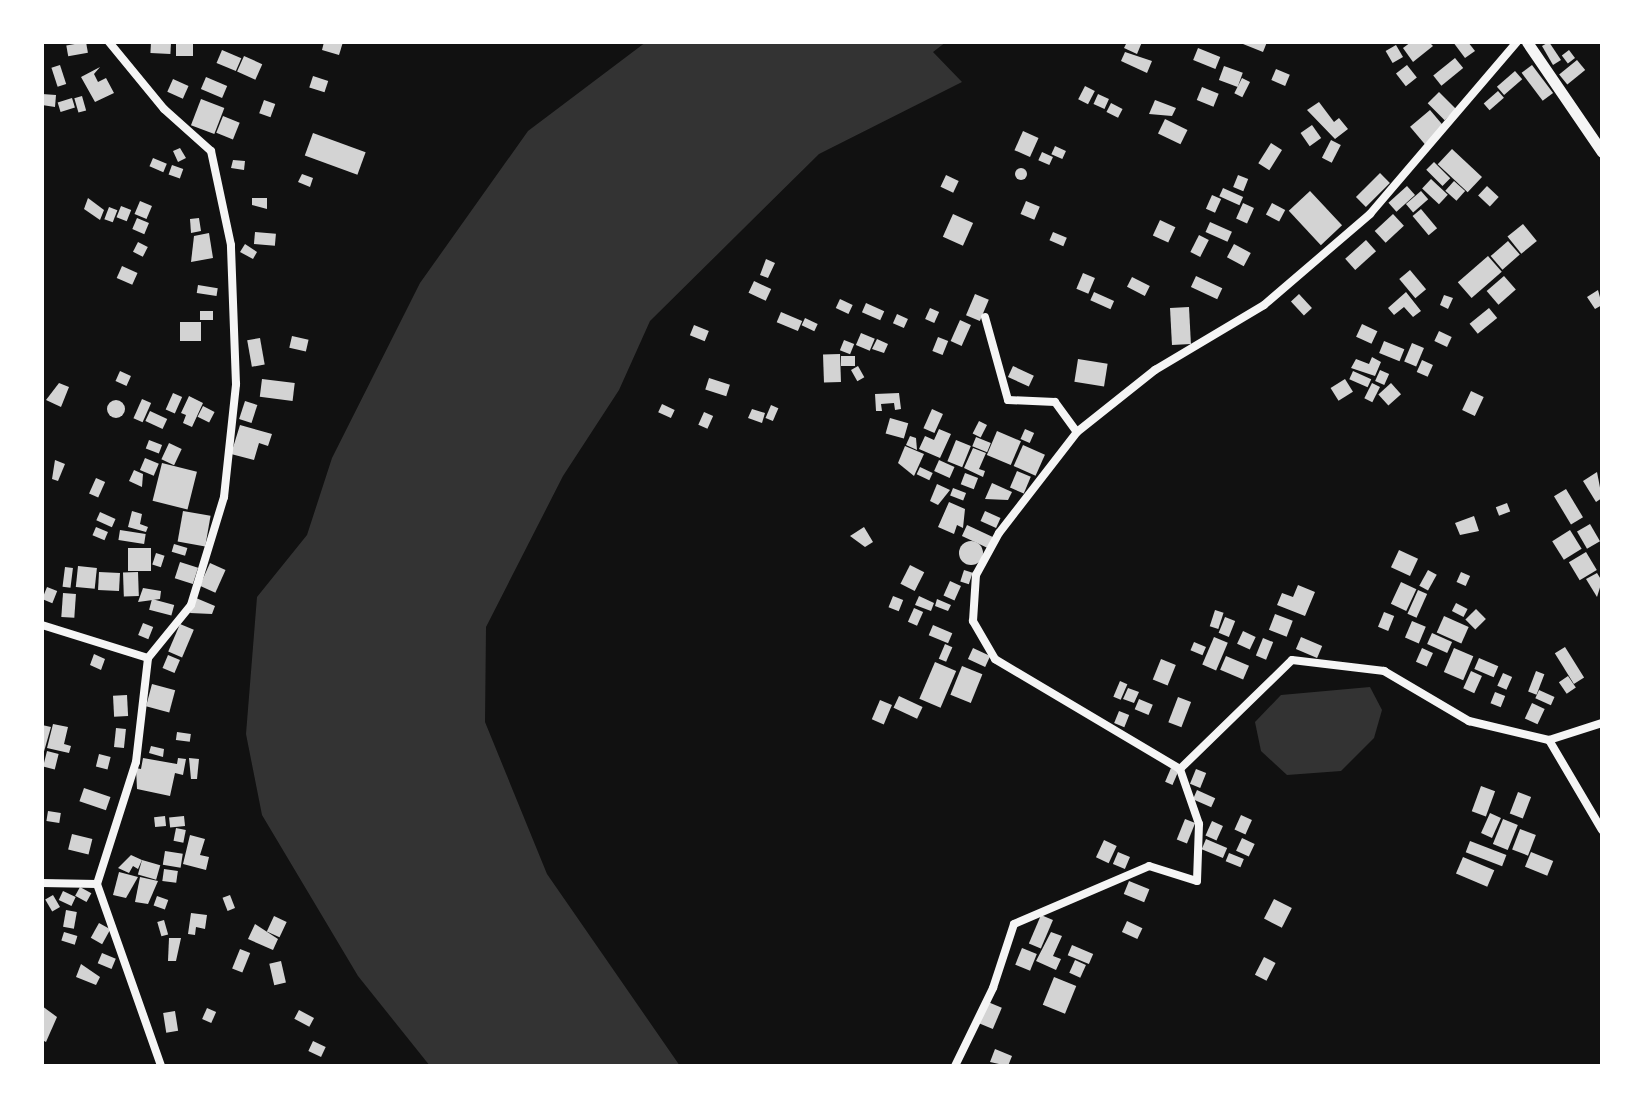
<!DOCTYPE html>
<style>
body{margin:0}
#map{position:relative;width:1644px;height:1108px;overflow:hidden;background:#111;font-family:"Space Grotesk",sans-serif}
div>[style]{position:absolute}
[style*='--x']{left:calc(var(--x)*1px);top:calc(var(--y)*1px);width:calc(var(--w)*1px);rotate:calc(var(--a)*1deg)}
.water>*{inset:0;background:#333}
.building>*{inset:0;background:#d3d3d3;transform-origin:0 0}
.round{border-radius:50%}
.minor>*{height:8px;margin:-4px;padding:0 4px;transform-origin:4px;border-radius:4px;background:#f5f5f5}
.tertiary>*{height:11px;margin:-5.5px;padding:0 5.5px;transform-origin:5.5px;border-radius:5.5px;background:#f5f5f5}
span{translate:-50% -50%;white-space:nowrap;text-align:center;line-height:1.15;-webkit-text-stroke:6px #fff;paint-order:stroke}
.frame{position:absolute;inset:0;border:44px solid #fff;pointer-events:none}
</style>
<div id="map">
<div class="water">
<i style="clip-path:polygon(646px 42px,946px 42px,933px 52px,962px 82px,819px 154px,650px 321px,619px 390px,563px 476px,486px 627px,485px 722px,547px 874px,680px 1066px,430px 1066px,358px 976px,262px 815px,246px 734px,257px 597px,307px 535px,332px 458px,420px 283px,528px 131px)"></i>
<i style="clip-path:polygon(1370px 687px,1382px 710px,1374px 738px,1341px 771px,1287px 775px,1261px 751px,1255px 722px,1281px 695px)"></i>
</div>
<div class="building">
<i style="left:86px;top:42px;width:11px;height:20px;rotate:80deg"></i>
<i style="left:151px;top:42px;width:20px;height:11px;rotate:3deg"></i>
<i style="left:176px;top:42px;width:17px;height:14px"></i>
<i style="clip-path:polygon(324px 42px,343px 42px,339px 55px,322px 50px)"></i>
<i style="clip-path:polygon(1127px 42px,1142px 42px,1137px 54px,1124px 48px)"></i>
<i style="clip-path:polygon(1238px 42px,1267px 42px,1263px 52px)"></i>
<i style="clip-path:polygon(1411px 42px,1429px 42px,1433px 46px,1413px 62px,1403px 48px)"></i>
<i style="clip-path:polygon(1453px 42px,1468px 42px,1475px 51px,1465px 58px)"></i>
<i style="clip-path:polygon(1549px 42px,1561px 60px,1553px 65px,1542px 46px)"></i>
<i style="left:1396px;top:45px;width:14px;height:12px;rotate:60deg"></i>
<i style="left:1198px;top:48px;width:24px;height:13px;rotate:22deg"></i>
<i style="left:222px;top:50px;width:21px;height:14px;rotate:23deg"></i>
<i style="left:1569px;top:50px;width:10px;height:9px;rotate:53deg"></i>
<i style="clip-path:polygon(1125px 52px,1152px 61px,1147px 73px,1121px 61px)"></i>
<i style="left:244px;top:56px;width:20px;height:17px;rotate:24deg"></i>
<i style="left:1455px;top:58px;width:13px;height:28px;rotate:51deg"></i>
<i style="left:1577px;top:60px;width:13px;height:23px;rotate:51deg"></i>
<i style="left:60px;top:65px;width:20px;height:9px;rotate:72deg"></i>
<i style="left:1407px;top:65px;width:16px;height:14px;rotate:52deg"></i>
<i style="left:1532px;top:65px;width:35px;height:13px;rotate:53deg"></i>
<i style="left:1224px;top:66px;width:20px;height:15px;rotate:20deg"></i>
<i style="clip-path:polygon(100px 67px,94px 74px,98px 82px,106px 78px,114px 93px,95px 102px,81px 77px)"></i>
<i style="left:1276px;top:69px;width:15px;height:12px;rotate:23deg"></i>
<i style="left:1515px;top:71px;width:11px;height:24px;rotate:49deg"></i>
<i style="left:313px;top:76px;width:16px;height:12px;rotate:18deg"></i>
<i style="left:206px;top:77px;width:23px;height:13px;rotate:23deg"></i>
<i style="left:1242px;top:78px;width:9px;height:17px;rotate:27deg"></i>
<i style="left:173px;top:79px;width:17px;height:14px;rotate:24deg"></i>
<i style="left:1085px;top:86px;width:11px;height:15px;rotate:27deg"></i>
<i style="left:1202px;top:87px;width:18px;height:14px;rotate:22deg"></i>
<i style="left:1498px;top:91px;width:9px;height:19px;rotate:49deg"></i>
<i style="left:1439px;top:92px;width:24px;height:16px;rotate:45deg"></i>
<i style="clip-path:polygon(42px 94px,56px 95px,55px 107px,42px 105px)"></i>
<i style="left:1098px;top:94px;width:12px;height:11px;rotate:24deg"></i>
<i style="left:82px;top:96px;width:15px;height:8px;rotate:74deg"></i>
<i style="left:72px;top:98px;width:10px;height:15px;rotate:73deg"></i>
<i style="left:201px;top:99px;width:25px;height:28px;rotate:21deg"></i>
<i style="left:264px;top:100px;width:12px;height:14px;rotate:20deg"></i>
<i style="clip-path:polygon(1155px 100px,1176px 108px,1172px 116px,1149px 114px)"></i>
<i style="clip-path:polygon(1319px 102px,1334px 122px,1339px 118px,1348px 129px,1335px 139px,1307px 110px)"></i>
<i style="left:1111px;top:103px;width:13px;height:10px;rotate:27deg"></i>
<i style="left:1430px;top:110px;width:23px;height:26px;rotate:50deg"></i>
<i style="left:223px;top:116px;width:18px;height:18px;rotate:22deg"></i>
<i style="left:1165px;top:119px;width:25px;height:16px;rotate:26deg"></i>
<i style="left:1312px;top:125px;width:16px;height:14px;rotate:55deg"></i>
<i style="left:1023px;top:131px;width:17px;height:21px;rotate:24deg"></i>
<i style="left:313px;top:133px;width:56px;height:24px;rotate:20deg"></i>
<i style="left:1331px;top:140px;width:11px;height:20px;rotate:27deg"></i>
<i style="left:1271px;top:143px;width:13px;height:24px;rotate:32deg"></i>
<i style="left:1055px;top:146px;width:12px;height:9px;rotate:24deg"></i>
<i style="clip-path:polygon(180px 148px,186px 158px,178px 162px,173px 151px)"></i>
<i style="left:1452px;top:149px;width:41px;height:21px;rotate:43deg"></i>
<i style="left:1042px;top:152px;width:12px;height:9px;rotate:24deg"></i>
<i style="left:153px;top:158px;width:15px;height:9px;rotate:23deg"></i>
<i style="clip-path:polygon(233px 160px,245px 161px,244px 170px,231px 168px)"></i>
<i style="left:1434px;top:162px;width:23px;height:11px;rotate:45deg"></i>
<i style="left:172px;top:165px;width:12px;height:10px;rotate:20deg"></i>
<i class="round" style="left:1015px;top:168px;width:12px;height:12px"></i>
<i style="left:1380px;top:173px;width:14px;height:34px;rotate:45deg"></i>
<i style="clip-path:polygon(302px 174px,313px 178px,310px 187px,298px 182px)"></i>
<i style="left:946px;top:175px;width:14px;height:13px;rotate:25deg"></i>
<i style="left:1238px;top:175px;width:11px;height:13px;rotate:22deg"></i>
<i style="left:1431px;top:179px;width:23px;height:13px;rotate:43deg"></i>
<i style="left:1454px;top:181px;width:15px;height:13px;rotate:42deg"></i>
<i style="left:1407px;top:186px;width:12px;height:25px;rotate:48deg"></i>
<i style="left:1487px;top:186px;width:16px;height:13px;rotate:43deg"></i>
<i style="left:1223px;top:188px;width:22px;height:9px;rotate:24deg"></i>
<i style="left:1310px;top:191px;width:47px;height:29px;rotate:47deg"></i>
<i style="left:1421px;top:191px;width:11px;height:20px;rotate:49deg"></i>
<i style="left:1212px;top:195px;width:10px;height:15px;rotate:24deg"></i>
<i style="clip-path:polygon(88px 198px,104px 210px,100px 220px,84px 209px)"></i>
<i style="clip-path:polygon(252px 198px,267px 198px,267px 209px,252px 205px)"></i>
<i style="left:140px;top:201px;width:13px;height:14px;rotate:23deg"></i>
<i style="left:1026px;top:201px;width:15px;height:14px;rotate:23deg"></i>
<i style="left:1243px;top:203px;width:12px;height:17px;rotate:24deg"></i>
<i style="left:1272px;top:203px;width:15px;height:13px;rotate:28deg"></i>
<i style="left:121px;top:206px;width:11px;height:12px;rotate:22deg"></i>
<i style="left:109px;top:207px;width:9px;height:13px;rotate:21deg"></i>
<i style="left:1421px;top:209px;width:25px;height:11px;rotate:50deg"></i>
<i style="left:953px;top:214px;width:22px;height:25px;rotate:24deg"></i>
<i style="left:1393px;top:214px;width:16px;height:25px;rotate:47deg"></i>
<i style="left:137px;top:218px;width:13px;height:12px;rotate:23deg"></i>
<i style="clip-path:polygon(199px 218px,201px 231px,191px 233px,190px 219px)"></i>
<i style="left:1160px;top:220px;width:17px;height:17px;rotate:25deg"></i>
<i style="left:1210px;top:222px;width:24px;height:11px;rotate:24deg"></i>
<i style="left:1523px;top:224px;width:22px;height:20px;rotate:51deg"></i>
<i style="left:255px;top:232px;width:21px;height:12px;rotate:5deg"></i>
<i style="left:1053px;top:232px;width:15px;height:9px;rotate:23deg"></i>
<i style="clip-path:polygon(209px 233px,213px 258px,191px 262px,194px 236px)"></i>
<i style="left:1199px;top:235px;width:11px;height:19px;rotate:27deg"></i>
<i style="left:1366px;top:240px;width:15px;height:28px;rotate:48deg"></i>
<i style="left:1508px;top:241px;width:18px;height:23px;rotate:49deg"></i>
<i style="left:138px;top:242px;width:11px;height:11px;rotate:27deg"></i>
<i style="clip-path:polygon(245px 244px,257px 252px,253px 259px,240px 252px)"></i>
<i style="left:1234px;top:244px;width:19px;height:15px;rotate:28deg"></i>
<i style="left:1488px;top:256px;width:21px;height:40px;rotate:49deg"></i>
<i style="clip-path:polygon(766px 259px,775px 263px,768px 278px,760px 275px)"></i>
<i style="left:122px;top:266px;width:17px;height:13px;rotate:24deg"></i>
<i style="left:1410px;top:270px;width:25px;height:14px;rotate:50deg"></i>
<i style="left:1083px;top:273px;width:13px;height:17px;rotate:23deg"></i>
<i style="left:1196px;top:276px;width:29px;height:12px;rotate:25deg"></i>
<i style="left:1504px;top:276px;width:18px;height:23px;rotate:49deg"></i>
<i style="left:1132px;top:277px;width:20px;height:11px;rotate:27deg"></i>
<i style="left:754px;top:281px;width:19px;height:13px;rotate:25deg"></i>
<i style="left:198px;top:285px;width:20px;height:8px;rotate:9deg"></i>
<i style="clip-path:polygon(1598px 290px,1602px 305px,1595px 309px,1587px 297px)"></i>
<i style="left:1094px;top:292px;width:22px;height:9px;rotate:24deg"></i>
<i style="clip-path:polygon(1406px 292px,1421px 311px,1413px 317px,1404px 307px,1394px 315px,1388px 308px)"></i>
<i style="left:975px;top:294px;width:15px;height:23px;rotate:23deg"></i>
<i style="left:1299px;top:294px;width:19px;height:11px;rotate:47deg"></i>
<i style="clip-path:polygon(1444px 295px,1453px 298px,1448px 309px,1440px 305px)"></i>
<i style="left:840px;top:299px;width:14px;height:10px;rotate:25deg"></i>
<i style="left:866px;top:303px;width:20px;height:10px;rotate:24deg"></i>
<i style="left:1189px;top:307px;width:37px;height:19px;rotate:87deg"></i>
<i style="left:930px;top:308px;width:10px;height:12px;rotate:24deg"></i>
<i style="left:1489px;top:308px;width:13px;height:25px;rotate:51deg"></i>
<i style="left:213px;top:311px;width:9px;height:13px;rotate:90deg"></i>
<i style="left:781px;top:312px;width:23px;height:11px;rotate:23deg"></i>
<i style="left:897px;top:314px;width:12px;height:10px;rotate:24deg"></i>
<i style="left:805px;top:318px;width:14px;height:8px;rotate:25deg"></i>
<i style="left:960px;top:320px;width:12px;height:23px;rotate:24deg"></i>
<i style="left:180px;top:322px;width:21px;height:19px"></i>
<i style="left:1362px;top:324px;width:17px;height:14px;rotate:25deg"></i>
<i style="left:694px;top:325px;width:16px;height:11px;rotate:22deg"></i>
<i style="left:1439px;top:331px;width:14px;height:11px;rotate:25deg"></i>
<i style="left:861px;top:333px;width:15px;height:13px;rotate:23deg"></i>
<i style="left:292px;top:336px;width:17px;height:12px;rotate:13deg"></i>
<i style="left:938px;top:337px;width:11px;height:15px;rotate:22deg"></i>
<i style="left:260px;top:338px;width:27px;height:13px;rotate:80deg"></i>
<i style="clip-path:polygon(877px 339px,888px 344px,884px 353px,872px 349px)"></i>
<i style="left:844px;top:340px;width:11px;height:11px;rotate:22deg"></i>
<i style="left:1384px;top:341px;width:22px;height:13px;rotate:22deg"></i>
<i style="left:1412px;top:343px;width:13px;height:20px;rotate:23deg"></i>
<i style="left:840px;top:354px;width:28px;height:17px;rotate:88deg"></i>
<i style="left:855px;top:356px;width:10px;height:14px;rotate:90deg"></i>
<i style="clip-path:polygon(1372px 357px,1381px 362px,1375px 376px,1351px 368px,1356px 359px,1369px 364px)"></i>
<i style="left:1078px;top:359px;width:30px;height:23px;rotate:9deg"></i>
<i style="left:1422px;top:360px;width:12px;height:13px;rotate:24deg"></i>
<i style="left:858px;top:366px;width:13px;height:8px;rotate:61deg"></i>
<i style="left:1013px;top:366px;width:23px;height:12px;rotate:25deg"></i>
<i style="left:1380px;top:370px;width:10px;height:12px;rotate:24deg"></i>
<i style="left:120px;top:371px;width:12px;height:11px;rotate:24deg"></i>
<i style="left:1353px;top:371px;width:20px;height:9px;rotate:24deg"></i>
<i style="left:709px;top:378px;width:22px;height:12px;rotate:18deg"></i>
<i style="left:262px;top:379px;width:33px;height:18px;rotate:7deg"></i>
<i style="left:1345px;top:379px;width:15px;height:17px;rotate:58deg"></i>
<i style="clip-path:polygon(59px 383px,69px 387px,61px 407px,46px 400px)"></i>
<i style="left:1372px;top:383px;width:9px;height:17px;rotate:27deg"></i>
<i style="left:1391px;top:383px;width:15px;height:17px;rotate:48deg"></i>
<i style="left:1471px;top:391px;width:14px;height:21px;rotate:25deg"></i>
<i style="left:173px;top:393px;width:10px;height:18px;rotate:24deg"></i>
<i style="clip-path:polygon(899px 393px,901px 409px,895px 410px,894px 403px,881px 404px,882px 411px,876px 411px,875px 394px)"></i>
<i style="clip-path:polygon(189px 396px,203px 403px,192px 427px,183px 423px,186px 415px,181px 413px)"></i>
<i style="left:142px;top:399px;width:10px;height:21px;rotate:24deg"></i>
<i class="round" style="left:107px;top:400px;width:18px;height:18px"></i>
<i style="left:245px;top:401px;width:13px;height:19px;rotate:18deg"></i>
<i style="left:662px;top:404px;width:14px;height:9px;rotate:25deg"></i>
<i style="left:771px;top:405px;width:8px;height:14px;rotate:23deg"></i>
<i style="left:203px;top:406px;width:13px;height:12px;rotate:27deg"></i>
<i style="clip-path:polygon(752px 409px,765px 413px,762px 423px,748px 418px)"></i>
<i style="left:932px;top:409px;width:12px;height:21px;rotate:24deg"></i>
<i style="left:150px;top:411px;width:19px;height:11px;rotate:25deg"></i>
<i style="left:704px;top:412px;width:10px;height:14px;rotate:24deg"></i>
<i style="left:890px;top:418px;width:19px;height:16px;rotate:16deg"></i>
<i style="left:979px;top:421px;width:9px;height:14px;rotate:27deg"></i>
<i style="clip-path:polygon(240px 425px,272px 434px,268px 446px,259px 443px,254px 460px,231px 454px)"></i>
<i style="clip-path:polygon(939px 429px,951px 434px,940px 458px,919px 449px,925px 436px,934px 440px)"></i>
<i style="left:1025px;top:429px;width:10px;height:11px;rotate:24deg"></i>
<i style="left:997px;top:431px;width:26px;height:26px;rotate:23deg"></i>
<i style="clip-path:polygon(910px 436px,916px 438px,917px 450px,906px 445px)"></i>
<i style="left:976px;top:437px;width:16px;height:10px;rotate:22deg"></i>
<i style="left:149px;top:440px;width:14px;height:9px;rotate:21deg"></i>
<i style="left:956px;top:440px;width:16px;height:23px;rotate:22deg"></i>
<i style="left:169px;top:443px;width:14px;height:18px;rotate:25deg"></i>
<i style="left:1023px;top:445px;width:24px;height:23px;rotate:24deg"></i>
<i style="clip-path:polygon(905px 446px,924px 454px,914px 476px,898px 463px)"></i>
<i style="clip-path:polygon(973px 448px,986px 453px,979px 469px,985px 471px,983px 477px,964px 468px)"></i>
<i style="left:145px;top:458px;width:15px;height:13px;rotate:23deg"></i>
<i style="clip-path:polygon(55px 460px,65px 464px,58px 481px,52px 479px)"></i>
<i style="left:939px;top:460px;width:17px;height:12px;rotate:24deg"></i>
<i style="left:162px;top:463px;width:36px;height:39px;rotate:14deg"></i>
<i style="left:920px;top:467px;width:14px;height:8px;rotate:25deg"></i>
<i style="clip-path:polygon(134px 470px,143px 474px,142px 487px,129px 481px)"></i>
<i style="left:1017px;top:471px;width:15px;height:18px;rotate:23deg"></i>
<i style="clip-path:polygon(1597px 472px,1602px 498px,1596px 502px,1583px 481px)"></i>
<i style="left:965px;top:473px;width:14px;height:12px;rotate:21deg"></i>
<i style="left:96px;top:478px;width:10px;height:17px;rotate:24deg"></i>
<i style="clip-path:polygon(992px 483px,1012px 492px,1008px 500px,985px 499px)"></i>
<i style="clip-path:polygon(937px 484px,950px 490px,938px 505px,930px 501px)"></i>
<i style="left:953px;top:488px;width:14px;height:8px;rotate:21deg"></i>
<i style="left:1566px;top:489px;width:33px;height:14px;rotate:59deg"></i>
<i style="clip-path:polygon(949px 502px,965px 509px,963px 528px,957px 525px,954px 534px,938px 527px)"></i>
<i style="left:1507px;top:503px;width:9px;height:12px;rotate:69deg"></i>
<i style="clip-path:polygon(132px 511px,142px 514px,140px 524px,148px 527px,146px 532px,128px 527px)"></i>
<i style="left:183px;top:511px;width:28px;height:31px;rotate:10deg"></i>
<i style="left:985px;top:511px;width:17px;height:11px;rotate:24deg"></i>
<i style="left:100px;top:512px;width:17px;height:9px;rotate:24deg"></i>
<i style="clip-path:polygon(1474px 516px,1479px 531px,1460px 535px,1455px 523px)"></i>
<i style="left:1590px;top:524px;width:20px;height:15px;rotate:60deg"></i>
<i style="left:967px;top:525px;width:29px;height:12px;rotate:25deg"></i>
<i style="left:96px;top:527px;width:13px;height:9px;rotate:23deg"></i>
<i style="clip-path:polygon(864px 527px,873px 542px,865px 547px,850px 536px)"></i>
<i style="left:120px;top:530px;width:26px;height:10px;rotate:9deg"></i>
<i style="left:1570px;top:530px;width:22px;height:21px;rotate:58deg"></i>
<i class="round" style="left:959px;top:541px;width:24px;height:24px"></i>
<i style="left:174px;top:544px;width:14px;height:8px;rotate:17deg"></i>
<i style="left:128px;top:548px;width:23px;height:23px"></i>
<i style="left:1399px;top:550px;width:21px;height:19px;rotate:25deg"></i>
<i style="left:1586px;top:552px;width:21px;height:20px;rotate:59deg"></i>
<i style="left:156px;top:553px;width:9px;height:12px;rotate:18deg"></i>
<i style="left:180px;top:562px;width:19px;height:17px;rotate:18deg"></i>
<i style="left:210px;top:563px;width:17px;height:25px;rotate:24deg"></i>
<i style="left:910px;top:565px;width:16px;height:21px;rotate:27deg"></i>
<i style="left:78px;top:566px;width:19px;height:21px;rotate:6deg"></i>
<i style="left:65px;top:567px;width:8px;height:20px;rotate:7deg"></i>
<i style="left:964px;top:570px;width:9px;height:12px;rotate:18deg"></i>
<i style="left:1428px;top:570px;width:10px;height:18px;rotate:29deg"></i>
<i style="left:99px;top:572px;width:21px;height:18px;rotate:3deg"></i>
<i style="left:138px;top:572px;width:24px;height:15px;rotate:88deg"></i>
<i style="left:1461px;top:572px;width:10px;height:11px;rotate:24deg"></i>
<i style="clip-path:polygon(1597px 573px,1602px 581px,1597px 597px,1586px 579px)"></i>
<i style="left:950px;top:581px;width:12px;height:16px;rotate:24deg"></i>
<i style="left:1401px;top:582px;width:17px;height:24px;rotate:25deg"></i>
<i style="clip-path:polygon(1298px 585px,1315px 592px,1305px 616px,1277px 605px,1282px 593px,1293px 597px)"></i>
<i style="left:47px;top:587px;width:11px;height:13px;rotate:22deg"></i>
<i style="clip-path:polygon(143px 588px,161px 591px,160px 599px,138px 602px)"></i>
<i style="left:1418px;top:590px;width:10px;height:26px;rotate:24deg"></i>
<i style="left:63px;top:593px;width:13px;height:24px;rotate:4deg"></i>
<i style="left:893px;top:596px;width:11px;height:12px;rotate:22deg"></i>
<i style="clip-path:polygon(919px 596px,934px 603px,931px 611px,915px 605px)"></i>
<i style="clip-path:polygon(196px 598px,215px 606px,212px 614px,190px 613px)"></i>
<i style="left:152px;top:599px;width:23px;height:11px;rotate:15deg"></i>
<i style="clip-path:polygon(937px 599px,951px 605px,948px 611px,935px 606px)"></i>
<i style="left:1456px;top:603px;width:13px;height:9px;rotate:27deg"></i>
<i style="left:914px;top:608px;width:10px;height:15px;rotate:24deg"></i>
<i style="left:1476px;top:609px;width:14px;height:15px;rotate:45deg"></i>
<i style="left:1215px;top:610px;width:9px;height:17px;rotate:18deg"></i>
<i style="left:1384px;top:612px;width:11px;height:16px;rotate:22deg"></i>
<i style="left:1275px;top:614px;width:19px;height:17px;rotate:21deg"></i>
<i style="left:1444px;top:616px;width:27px;height:18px;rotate:24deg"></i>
<i style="left:1225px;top:617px;width:11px;height:17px;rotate:22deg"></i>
<i style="left:1412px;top:621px;width:15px;height:18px;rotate:23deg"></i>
<i style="left:143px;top:623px;width:11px;height:13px;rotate:22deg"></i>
<i style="left:180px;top:624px;width:15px;height:30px;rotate:23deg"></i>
<i style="left:933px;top:625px;width:21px;height:11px;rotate:23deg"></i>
<i style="left:1243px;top:631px;width:14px;height:14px;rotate:25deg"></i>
<i style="left:1432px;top:633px;width:22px;height:12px;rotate:24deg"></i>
<i style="left:1214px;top:637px;width:15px;height:30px;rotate:23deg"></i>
<i style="left:1301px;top:637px;width:23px;height:13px;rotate:23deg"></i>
<i style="left:1263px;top:638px;width:11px;height:19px;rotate:22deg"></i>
<i style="left:1194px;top:642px;width:13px;height:9px;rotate:23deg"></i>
<i style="left:945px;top:644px;width:8px;height:16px;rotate:23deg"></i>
<i style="left:1565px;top:647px;width:36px;height:12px;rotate:58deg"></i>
<i style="left:973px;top:648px;width:19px;height:12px;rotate:25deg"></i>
<i style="left:1422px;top:648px;width:12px;height:15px;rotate:24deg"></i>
<i style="left:1454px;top:648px;width:21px;height:26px;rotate:23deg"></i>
<i style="clip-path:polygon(94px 654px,105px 659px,101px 670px,90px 665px)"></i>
<i style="left:168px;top:655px;width:13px;height:14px;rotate:23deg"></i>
<i style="left:1226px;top:656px;width:25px;height:15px;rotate:23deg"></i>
<i style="left:1479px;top:658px;width:21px;height:12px;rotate:23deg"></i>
<i style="left:1161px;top:659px;width:16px;height:22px;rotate:22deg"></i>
<i style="left:935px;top:662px;width:23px;height:40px;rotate:23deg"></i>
<i style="left:962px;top:666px;width:22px;height:31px;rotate:22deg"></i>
<i style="left:1471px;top:671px;width:12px;height:19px;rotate:24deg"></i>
<i style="left:1536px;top:671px;width:9px;height:22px;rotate:21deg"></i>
<i style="left:1503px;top:673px;width:10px;height:14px;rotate:24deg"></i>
<i style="left:1568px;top:676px;width:14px;height:11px;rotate:56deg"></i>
<i style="left:1120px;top:681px;width:8px;height:17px;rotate:23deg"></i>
<i style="left:152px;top:684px;width:24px;height:23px;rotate:15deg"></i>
<i style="clip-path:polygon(1128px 688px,1139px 692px,1134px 703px,1123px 699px)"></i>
<i style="left:1539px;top:690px;width:17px;height:9px;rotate:24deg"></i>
<i style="left:1495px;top:692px;width:11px;height:12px;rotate:22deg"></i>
<i style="left:127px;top:695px;width:21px;height:14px;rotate:87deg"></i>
<i style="left:899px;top:696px;width:26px;height:13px;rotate:25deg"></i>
<i style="left:1178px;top:697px;width:14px;height:27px;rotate:21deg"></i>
<i style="left:1139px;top:699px;width:15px;height:11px;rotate:23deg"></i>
<i style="left:880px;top:700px;width:13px;height:21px;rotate:23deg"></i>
<i style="left:1532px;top:703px;width:14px;height:17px;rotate:25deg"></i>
<i style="left:1119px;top:711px;width:11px;height:13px;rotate:22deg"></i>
<i style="clip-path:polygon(53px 724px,68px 727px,64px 744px,71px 746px,69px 753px,47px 748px)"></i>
<i style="clip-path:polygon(42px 725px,51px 727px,43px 755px,42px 755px)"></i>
<i style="left:116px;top:728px;width:10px;height:19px;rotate:6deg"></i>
<i style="left:177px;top:732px;width:14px;height:8px;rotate:8deg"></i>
<i style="clip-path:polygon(151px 746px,164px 749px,163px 757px,149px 753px)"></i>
<i style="left:47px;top:751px;width:12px;height:16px;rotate:14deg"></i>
<i style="left:99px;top:754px;width:12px;height:13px;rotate:14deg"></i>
<i style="clip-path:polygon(143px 758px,177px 764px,178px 758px,186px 759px,183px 775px,175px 773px,170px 796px,137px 789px,136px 768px,141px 769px)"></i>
<i style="clip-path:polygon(189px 758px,199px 759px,197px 779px,191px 779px)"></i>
<i style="left:1171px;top:768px;width:8px;height:15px;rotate:23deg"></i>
<i style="left:1196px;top:769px;width:11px;height:16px;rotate:22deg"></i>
<i style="left:1481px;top:786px;width:15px;height:27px;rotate:20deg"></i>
<i style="left:84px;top:788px;width:28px;height:14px;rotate:19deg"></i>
<i style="left:1197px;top:790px;width:20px;height:10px;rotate:24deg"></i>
<i style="left:1518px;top:792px;width:14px;height:23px;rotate:21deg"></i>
<i style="left:48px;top:811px;width:13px;height:10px;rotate:9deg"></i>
<i style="left:1490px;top:813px;width:12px;height:22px;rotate:24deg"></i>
<i style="left:1241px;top:815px;width:12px;height:16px;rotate:24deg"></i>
<i style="left:165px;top:816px;width:10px;height:11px;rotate:84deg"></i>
<i style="left:184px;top:816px;width:10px;height:15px;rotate:84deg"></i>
<i style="left:1185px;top:819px;width:11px;height:22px;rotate:22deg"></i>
<i style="left:1503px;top:819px;width:16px;height:27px;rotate:22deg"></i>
<i style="left:1212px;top:821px;width:12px;height:16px;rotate:24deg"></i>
<i style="left:176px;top:828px;width:10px;height:13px;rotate:11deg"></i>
<i style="left:1520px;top:829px;width:17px;height:22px;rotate:21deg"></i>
<i style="left:72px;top:834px;width:21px;height:16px;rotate:14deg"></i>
<i style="clip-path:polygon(190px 835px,205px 839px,200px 855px,209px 857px,206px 870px,183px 864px)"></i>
<i style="left:1242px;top:838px;width:14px;height:14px;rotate:25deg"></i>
<i style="left:1206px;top:839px;width:23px;height:11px;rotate:23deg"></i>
<i style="left:1104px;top:840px;width:14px;height:19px;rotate:25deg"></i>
<i style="left:1470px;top:841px;width:39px;height:12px;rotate:21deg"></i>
<i style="left:165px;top:851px;width:18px;height:14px;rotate:9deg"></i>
<i style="left:1118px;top:852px;width:13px;height:13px;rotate:23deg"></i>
<i style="left:1531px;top:852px;width:24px;height:16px;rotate:22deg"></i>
<i style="left:1229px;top:853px;width:16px;height:9px;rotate:22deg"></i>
<i style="clip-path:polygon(131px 855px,142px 860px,138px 869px,133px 866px,129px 873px,118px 868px)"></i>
<i style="left:1463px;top:857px;width:34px;height:18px;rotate:23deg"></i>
<i style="left:142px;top:860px;width:19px;height:15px;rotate:16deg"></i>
<i style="left:164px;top:869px;width:14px;height:12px;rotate:8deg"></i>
<i style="clip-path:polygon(119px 872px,138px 877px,126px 898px,113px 895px)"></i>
<i style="clip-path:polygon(140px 877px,158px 881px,148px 904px,135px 902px)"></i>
<i style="left:1129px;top:881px;width:22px;height:14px;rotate:22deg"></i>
<i style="left:80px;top:887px;width:13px;height:10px;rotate:29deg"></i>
<i style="left:63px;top:891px;width:14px;height:10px;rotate:25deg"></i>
<i style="left:53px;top:895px;width:14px;height:9px;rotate:60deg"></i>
<i style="left:230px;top:895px;width:14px;height:8px;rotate:69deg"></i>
<i style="left:157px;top:896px;width:12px;height:10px;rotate:20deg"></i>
<i style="left:1274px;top:899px;width:20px;height:22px;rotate:27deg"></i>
<i style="left:66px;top:910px;width:11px;height:17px;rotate:10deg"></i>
<i style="clip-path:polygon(191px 913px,207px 915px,205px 929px,196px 927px,195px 935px,188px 934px)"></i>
<i style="left:1041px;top:915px;width:13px;height:31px;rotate:23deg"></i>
<i style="left:274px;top:916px;width:14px;height:17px;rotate:25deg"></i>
<i style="left:164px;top:920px;width:15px;height:7px;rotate:74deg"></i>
<i style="left:1127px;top:921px;width:17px;height:12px;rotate:25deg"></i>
<i style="left:99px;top:923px;width:13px;height:17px;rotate:29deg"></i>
<i style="clip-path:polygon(255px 924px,278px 939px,273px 950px,248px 939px)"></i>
<i style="left:64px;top:932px;width:14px;height:9px;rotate:17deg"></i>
<i style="clip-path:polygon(1051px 932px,1062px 936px,1053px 956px,1061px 959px,1056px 970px,1036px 961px)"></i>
<i style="clip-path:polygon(169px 938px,181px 938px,176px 961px,168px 961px)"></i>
<i style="left:1072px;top:945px;width:23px;height:11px;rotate:23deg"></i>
<i style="left:1022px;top:948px;width:16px;height:18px;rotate:22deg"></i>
<i style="left:240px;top:949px;width:11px;height:21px;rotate:22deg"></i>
<i style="left:102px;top:953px;width:15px;height:11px;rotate:23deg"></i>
<i style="left:1264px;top:957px;width:13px;height:20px;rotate:27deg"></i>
<i style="left:1075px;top:960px;width:12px;height:14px;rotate:24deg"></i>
<i style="left:281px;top:961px;width:22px;height:12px;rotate:77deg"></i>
<i style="clip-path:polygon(81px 964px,100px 977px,96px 985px,76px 977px)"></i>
<i style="left:1054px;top:977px;width:24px;height:30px;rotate:22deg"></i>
<i style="left:988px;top:1002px;width:15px;height:23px;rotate:23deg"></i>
<i style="clip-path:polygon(42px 1006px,57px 1017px,46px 1042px,42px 1040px)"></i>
<i style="left:207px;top:1008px;width:10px;height:12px;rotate:24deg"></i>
<i style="left:299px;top:1010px;width:17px;height:10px;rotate:28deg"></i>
<i style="left:175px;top:1011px;width:20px;height:12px;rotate:81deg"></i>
<i style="left:313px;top:1041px;width:14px;height:11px;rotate:25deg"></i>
<i style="clip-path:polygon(995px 1049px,1012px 1056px,1008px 1066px,990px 1062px)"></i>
</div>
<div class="minor">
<i style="--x:985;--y:317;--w:86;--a:74.5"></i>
<i style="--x:1008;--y:400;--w:47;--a:2.4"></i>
<i style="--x:1055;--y:402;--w:37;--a:54"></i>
<i style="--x:42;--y:625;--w:111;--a:17.3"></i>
<i style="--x:1549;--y:740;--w:104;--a:59.5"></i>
<i style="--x:1180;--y:769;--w:156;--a:-44.2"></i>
<i style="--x:1292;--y:660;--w:93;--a:6.8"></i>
<i style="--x:1384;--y:671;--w:99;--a:30.5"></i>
<i style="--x:1469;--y:721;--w:82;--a:13.4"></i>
<i style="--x:1549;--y:740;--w:56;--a:-17.8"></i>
<i style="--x:42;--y:883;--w:55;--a:1"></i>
<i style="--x:97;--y:884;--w:128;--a:-72.3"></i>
<i style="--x:136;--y:762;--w:105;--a:-83.4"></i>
<i style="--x:148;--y:658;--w:68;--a:-50.9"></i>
<i style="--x:191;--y:605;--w:113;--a:-73"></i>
<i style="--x:224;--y:497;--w:114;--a:-83.9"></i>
<i style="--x:236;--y:384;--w:139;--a:-92.1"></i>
<i style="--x:231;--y:245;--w:96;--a:-102"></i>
<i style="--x:211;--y:151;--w:63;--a:-138.2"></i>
<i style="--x:164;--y:109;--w:87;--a:-129.4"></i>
<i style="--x:97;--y:884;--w:193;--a:70.6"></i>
<i style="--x:955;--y:1066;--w:87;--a:-64"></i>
<i style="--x:993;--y:988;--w:67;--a:-71.8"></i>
<i style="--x:1014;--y:924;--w:147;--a:-23.2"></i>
<i style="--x:1149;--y:866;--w:50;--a:17.4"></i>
<i style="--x:1197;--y:881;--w:57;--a:-88"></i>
<i style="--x:1199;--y:824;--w:58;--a:-109.1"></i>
<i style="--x:1180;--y:769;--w:215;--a:-149.3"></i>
<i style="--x:995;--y:659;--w:44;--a:-120.1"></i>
<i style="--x:973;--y:621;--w:46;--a:-86.3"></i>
<i style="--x:976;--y:575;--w:48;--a:-61.3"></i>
<i style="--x:999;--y:533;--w:128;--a:-52.3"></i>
<i style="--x:1077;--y:432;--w:100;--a:-38.5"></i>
<i style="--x:1155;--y:370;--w:127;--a:-30.8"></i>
<i style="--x:1264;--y:305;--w:140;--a:-40.6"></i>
<i style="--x:1370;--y:214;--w:226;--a:-49.5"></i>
</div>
<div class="tertiary">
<i style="--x:1527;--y:42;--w:133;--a:55.7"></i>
</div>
<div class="frame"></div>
</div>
